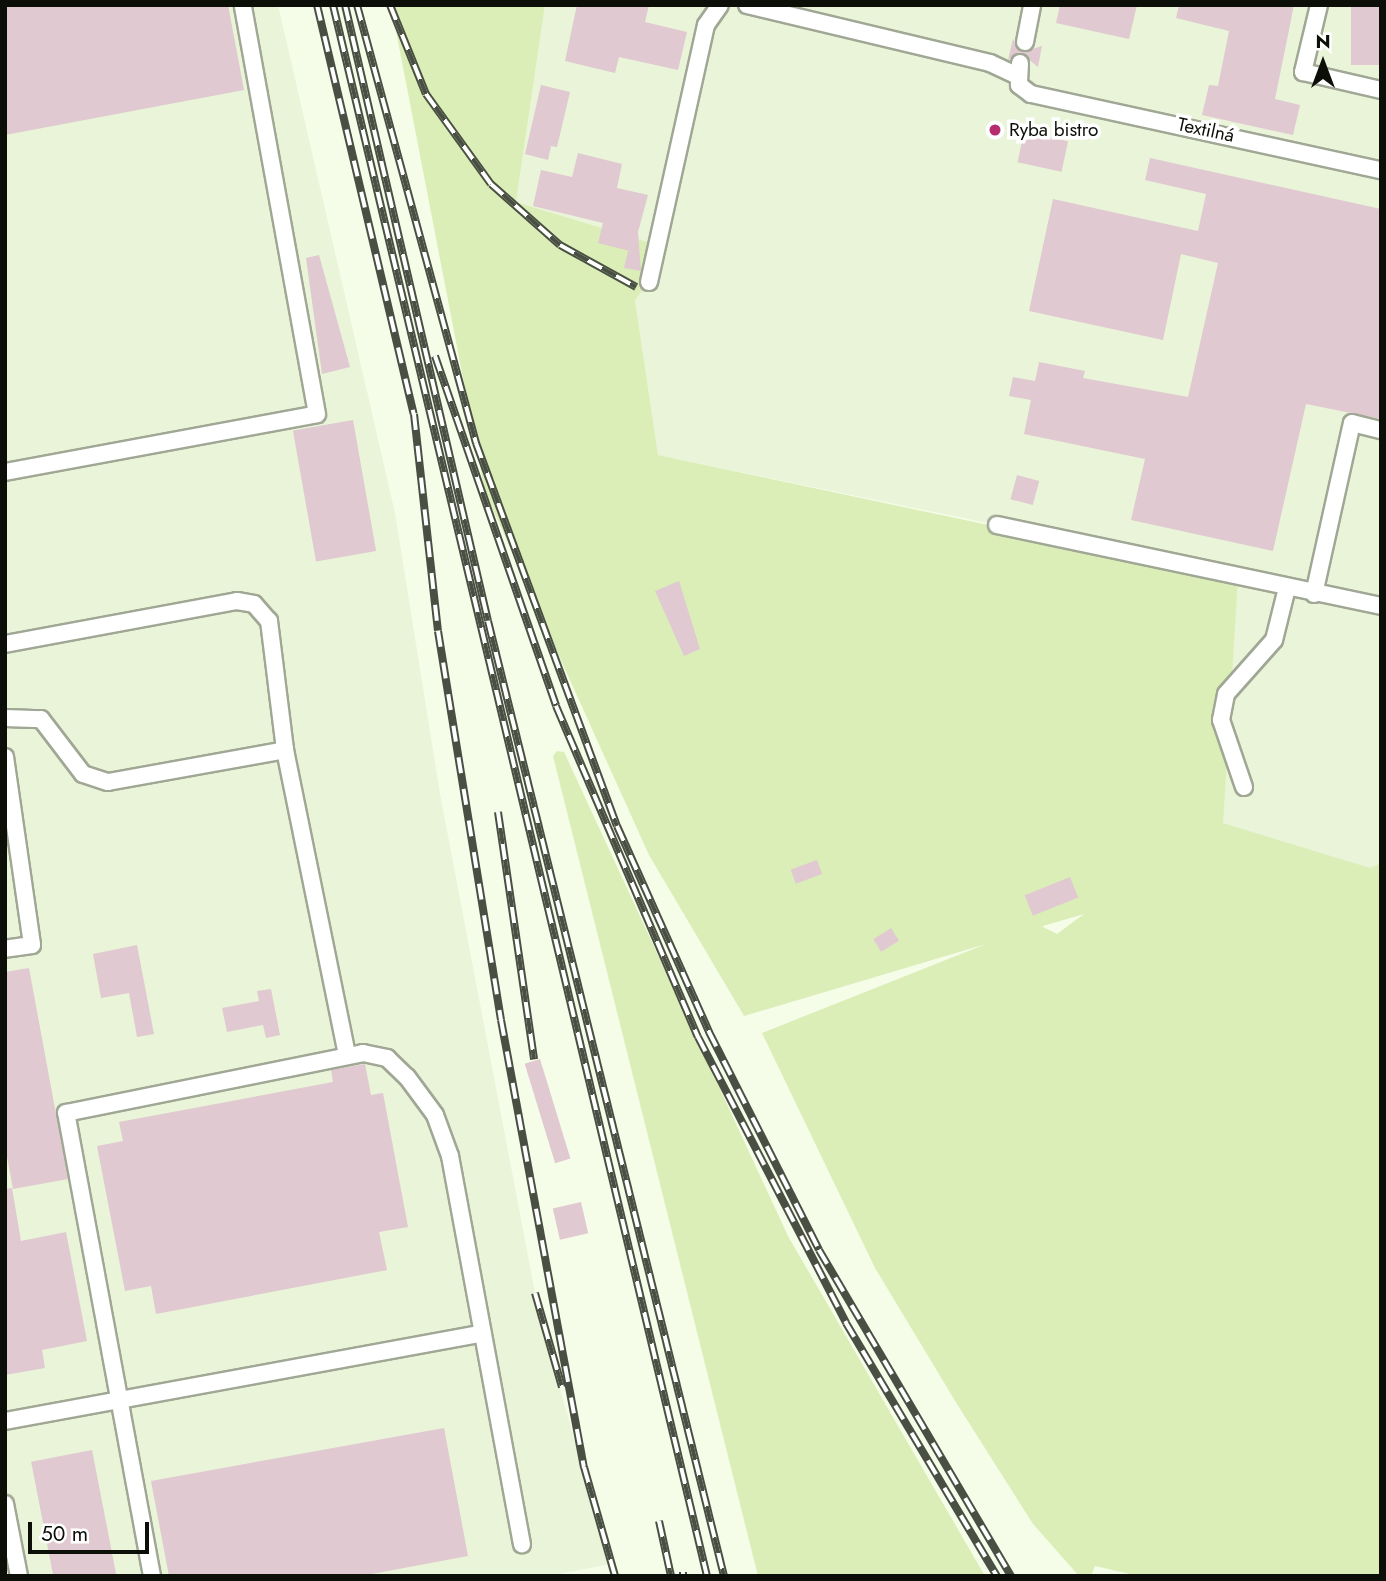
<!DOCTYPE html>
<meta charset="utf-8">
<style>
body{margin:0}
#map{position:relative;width:1386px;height:1581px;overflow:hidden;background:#f5fce8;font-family:Jost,sans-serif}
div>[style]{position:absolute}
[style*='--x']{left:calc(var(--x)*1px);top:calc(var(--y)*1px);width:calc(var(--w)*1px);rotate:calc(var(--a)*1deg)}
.built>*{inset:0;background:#e9f4d9}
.green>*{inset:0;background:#dbeeb8}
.building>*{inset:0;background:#e0c9d0;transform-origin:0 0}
.roads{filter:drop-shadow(2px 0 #a0a794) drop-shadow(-2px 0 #a0a794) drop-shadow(0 2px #a0a794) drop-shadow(0 -2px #a0a794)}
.minor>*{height:16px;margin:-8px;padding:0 8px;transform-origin:8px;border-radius:8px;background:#fff}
.rail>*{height:8px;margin-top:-4px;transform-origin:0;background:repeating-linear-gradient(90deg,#fff 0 16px,#4a4f44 0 32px);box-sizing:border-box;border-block:2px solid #4a4f44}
.dots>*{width:19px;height:19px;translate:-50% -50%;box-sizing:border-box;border:4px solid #fff;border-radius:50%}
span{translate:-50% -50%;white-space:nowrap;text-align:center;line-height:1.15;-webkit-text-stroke:7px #fff;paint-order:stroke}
.poi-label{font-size:19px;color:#0c0f08}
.left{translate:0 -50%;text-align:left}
.street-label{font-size:19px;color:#0c0f08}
.frame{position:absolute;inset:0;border:7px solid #0c0f08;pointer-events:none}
.north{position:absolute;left:1288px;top:28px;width:70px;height:70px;-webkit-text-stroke:5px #fff;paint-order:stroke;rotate:0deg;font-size:19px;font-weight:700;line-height:28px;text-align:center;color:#0c0f08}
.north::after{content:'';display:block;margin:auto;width:24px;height:32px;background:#0c0f08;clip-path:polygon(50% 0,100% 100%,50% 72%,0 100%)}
.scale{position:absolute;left:28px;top:1522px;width:121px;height:32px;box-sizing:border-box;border:4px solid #0c0f08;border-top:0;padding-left:9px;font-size:21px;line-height:24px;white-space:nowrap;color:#0c0f08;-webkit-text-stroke:5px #fff;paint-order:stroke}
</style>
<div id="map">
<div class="built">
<i style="clip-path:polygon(5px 5px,278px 5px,395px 513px,440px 794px,540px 1319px,610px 1564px,549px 1576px,5px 1576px)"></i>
<i style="clip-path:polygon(545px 5px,1381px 5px,1381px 908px,1220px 873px,997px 525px,658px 455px,635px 300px,649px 282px,516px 202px)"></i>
</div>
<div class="green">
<i style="clip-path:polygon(evenodd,391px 5px,545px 5px,516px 202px,657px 245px,649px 282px,635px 300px,658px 455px,1238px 578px,1223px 823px,1370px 868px,1381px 863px,1381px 1576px,1139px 1576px,1095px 1566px,1091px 1576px,1079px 1576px,1033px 1524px,957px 1404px,875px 1268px,762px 1033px,986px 944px,744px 1016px,649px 855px,485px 492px,391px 5px,1084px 914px,1057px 934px,1043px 927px,1043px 926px,1084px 914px)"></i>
<i style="clip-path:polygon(557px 751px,564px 752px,788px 1236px,985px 1576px,758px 1576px,553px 756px)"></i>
</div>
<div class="building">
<i style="clip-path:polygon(5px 5px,228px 5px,244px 90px,5px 135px)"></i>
<i style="clip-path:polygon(577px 5px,649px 5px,645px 22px,687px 32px,678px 70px,619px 57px,615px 73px,565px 61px)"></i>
<i style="clip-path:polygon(1060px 5px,1137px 5px,1129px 39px,1056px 23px)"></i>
<i style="clip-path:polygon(1179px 5px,1294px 5px,1275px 99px,1300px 105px,1293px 135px,1202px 115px,1209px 85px,1218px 86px,1229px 31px,1176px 18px)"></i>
<i style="left:1351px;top:5px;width:30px;height:60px"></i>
<i style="clip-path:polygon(1013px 39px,1022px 52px,1042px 46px,1038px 67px,1021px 53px,1008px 60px)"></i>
<i style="clip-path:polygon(541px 85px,570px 92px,557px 147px,551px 146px,548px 160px,525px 154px)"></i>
<i style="left:1024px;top:132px;width:45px;height:31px;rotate:12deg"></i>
<i style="clip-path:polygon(578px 153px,622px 164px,617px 188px,648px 195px,638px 232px,641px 271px,624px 268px,628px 251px,634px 252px,598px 243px,603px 223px,533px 206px,541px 170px,572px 177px)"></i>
<i style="clip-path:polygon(1150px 158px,1381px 209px,1381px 419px,1306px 404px,1273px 551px,1131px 520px,1145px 459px,1024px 434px,1031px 400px,1009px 396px,1013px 377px,1035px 381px,1039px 362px,1085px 371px,1083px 378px,1188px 397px,1218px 263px,1181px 254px,1163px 340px,1029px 311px,1053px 199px,1198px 231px,1206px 194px,1145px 180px)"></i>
<i style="clip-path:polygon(319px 255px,350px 367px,322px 374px,306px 258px)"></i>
<i style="left:353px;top:420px;width:133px;height:61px;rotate:80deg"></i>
<i style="left:1017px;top:475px;width:23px;height:25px;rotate:15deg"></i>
<i style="clip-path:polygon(679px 581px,700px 649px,684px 656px,655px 591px)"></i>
<i style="left:817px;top:860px;width:15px;height:28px;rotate:70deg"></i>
<i style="left:1070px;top:877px;width:22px;height:49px;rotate:68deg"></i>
<i style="left:891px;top:928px;width:15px;height:21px;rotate:58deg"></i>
<i style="clip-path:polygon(137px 945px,154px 1034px,137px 1037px,129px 993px,101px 998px,93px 954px)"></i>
<i style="clip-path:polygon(29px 968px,68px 1179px,13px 1189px,5px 1146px,5px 972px)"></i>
<i style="clip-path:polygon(271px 989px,280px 1035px,266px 1038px,263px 1025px,227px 1032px,222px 1008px,259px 1001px,257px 991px)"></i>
<i style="left:540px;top:1059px;width:104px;height:16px;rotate:73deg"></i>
<i style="clip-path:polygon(365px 1064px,371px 1095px,383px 1093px,408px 1227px,379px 1232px,387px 1270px,156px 1314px,151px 1286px,125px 1291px,97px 1146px,123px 1141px,119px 1122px,333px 1082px,331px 1070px)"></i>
<i style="clip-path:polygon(12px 1188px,21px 1241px,66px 1232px,87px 1341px,42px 1350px,45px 1368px,5px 1375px,5px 1189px)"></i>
<i style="left:581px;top:1202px;width:32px;height:29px;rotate:77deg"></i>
<i style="clip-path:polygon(444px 1428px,468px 1556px,361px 1576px,169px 1576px,151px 1481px)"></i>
<i style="left:92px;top:1450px;width:128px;height:62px;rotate:79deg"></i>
</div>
<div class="roads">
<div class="minor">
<i style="--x:747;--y:5;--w:250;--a:13.4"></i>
<i style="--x:990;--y:63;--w:29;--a:25"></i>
<i style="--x:1319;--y:5;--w:69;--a:103.4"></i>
<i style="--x:1303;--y:72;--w:80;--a:13"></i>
<i style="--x:1025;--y:42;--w:38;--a:-79"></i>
<i style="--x:1020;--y:63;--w:22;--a:93"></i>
<i style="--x:1019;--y:85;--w:15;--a:37"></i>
<i style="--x:1031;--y:94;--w:358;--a:12.3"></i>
<i style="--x:649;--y:282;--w:263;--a:-77.5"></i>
<i style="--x:706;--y:25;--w:24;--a:-55"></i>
<i style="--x:5;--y:472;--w:317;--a:-10.5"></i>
<i style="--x:317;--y:414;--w:416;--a:-100.3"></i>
<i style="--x:997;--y:525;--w:392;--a:11.9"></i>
<i style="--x:1314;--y:594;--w:175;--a:-77.5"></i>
<i style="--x:1352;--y:423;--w:30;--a:14"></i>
<i style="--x:5;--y:644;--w:236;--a:-10.5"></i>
<i style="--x:237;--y:601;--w:17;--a:10"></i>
<i style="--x:254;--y:604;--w:23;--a:49"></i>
<i style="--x:269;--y:621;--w:130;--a:82.9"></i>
<i style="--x:285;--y:750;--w:311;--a:78.5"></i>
<i style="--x:5;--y:718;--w:36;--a:2"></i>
<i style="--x:41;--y:719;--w:69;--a:52.6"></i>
<i style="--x:83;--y:774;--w:26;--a:18"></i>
<i style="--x:108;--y:782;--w:180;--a:-10.2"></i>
<i style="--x:5;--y:757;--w:190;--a:81.8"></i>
<i style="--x:32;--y:945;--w:27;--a:172"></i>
<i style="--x:1244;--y:787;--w:71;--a:-108.9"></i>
<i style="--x:1221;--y:720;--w:26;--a:-79"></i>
<i style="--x:1226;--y:694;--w:72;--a:-48.4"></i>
<i style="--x:1274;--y:640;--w:54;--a:-76"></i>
<i style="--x:5;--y:1421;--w:483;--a:-10.4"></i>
<i style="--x:5;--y:1504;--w:73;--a:79"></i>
<i style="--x:152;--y:1576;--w:471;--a:-100.5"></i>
<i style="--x:66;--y:1113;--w:303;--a:-11.4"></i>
<i style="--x:363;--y:1053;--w:25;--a:12"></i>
<i style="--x:387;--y:1058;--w:28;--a:44"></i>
<i style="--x:407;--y:1077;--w:47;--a:53.6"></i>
<i style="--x:435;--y:1115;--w:44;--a:69.9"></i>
<i style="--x:450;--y:1156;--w:395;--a:79.5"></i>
</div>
</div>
<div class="rail">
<i style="--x:317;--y:5;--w:420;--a:76.7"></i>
<i style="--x:414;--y:414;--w:218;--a:83.7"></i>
<i style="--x:438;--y:631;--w:394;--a:80.8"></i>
<i style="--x:501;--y:1020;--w:455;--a:79.5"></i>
<i style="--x:584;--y:1467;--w:113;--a:74.1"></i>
<i style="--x:333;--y:5;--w:1615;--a:76.61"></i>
<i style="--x:345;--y:5;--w:632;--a:76.93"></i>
<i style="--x:488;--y:621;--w:984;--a:76.12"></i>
<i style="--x:357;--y:5;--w:454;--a:74.8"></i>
<i style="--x:476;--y:443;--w:408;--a:69.8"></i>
<i style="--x:617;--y:826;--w:226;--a:65.9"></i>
<i style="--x:709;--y:1032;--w:244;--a:63.2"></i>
<i style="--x:819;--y:1250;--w:378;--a:59.5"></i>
<i style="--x:390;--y:5;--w:96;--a:68"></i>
<i style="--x:426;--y:94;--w:111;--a:54.2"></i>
<i style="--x:491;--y:184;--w:92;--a:41.5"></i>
<i style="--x:560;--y:245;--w:87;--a:28.9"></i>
<i style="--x:435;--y:356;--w:370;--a:70.9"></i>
<i style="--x:556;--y:706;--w:360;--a:66.8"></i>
<i style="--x:698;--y:1037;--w:322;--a:62.6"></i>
<i style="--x:846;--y:1323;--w:295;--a:59.2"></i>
<i style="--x:498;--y:812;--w:250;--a:81.7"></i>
<i style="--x:535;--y:1293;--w:98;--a:74"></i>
<i style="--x:659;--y:1521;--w:56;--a:77.7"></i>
<i style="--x:683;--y:1572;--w:4;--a:90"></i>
</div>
<div class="dots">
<i style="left:995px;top:130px;background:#b52d6d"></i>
</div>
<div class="poi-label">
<span class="left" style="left:1009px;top:130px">Ryba bistro</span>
</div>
<div class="street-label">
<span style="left:1206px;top:130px;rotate:12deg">Textilná</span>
</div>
<div class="frame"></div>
<div class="north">N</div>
<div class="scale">50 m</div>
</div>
